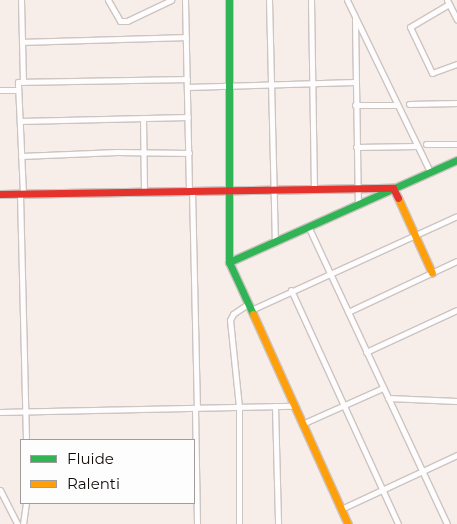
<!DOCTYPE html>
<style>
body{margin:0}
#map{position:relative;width:457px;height:524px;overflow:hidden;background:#f7eeea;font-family:Montserrat,sans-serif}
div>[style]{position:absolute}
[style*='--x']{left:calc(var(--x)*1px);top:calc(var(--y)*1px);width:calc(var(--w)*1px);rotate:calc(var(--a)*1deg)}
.roads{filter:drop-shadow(1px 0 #ccc4c1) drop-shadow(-1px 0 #ccc4c1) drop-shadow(0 1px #ccc4c1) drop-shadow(0 -1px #ccc4c1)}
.street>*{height:5px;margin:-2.5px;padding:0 2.5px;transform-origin:2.5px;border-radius:2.5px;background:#fefcfc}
.fast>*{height:7px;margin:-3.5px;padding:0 3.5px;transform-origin:3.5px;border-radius:3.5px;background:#30b455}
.slow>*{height:7px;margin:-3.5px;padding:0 3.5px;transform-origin:3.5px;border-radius:3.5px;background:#ff9f0a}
.jam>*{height:7px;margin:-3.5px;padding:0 3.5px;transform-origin:3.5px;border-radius:3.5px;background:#e5322d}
span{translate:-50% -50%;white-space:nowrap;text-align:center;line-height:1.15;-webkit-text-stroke:5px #fdfdfd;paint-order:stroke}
.legend{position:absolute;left:20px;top:439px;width:175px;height:65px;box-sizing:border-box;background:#fdfdfd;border:1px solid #9f9c9b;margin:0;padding:6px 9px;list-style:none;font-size:15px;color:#110b08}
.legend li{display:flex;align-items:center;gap:10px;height:25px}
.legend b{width:25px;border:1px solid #9f9c9b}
</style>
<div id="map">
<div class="roads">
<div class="street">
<i style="--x:21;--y:0;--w:82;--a:88.6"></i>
<i style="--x:108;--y:0;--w:24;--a:60"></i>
<i style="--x:120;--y:21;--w:7;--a:0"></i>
<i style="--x:127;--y:21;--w:49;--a:-25.5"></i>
<i style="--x:185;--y:0;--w:190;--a:88.8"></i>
<i style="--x:269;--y:0;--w:241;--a:88.6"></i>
<i style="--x:311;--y:0;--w:188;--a:89.1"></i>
<i style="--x:347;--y:0;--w:191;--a:64.2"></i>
<i style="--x:447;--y:0;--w:22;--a:63"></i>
<i style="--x:449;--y:4;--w:45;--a:149.5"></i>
<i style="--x:410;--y:27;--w:51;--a:64.4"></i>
<i style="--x:432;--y:73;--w:27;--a:-20"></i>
<i style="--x:355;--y:19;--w:185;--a:89.1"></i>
<i style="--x:22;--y:42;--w:164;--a:-1.7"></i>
<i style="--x:187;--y:87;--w:168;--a:-1.7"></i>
<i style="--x:0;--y:90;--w:18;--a:0"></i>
<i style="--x:409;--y:104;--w:48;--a:-1.2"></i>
<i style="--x:355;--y:105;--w:42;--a:0"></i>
<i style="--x:143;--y:118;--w:73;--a:89.2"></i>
<i style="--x:20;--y:121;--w:168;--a:-1.4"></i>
<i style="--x:426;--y:144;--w:31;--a:0"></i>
<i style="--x:356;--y:147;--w:61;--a:-0.9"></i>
<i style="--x:21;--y:156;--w:96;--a:-2.4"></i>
<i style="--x:117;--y:152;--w:72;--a:0.8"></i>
<i style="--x:192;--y:190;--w:218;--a:88.7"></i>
<i style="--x:20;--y:194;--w:246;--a:88.6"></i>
<i style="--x:23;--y:194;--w:112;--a:-92.6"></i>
<i style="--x:18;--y:82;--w:169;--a:-1"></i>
<i style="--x:308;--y:226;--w:329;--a:65"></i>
<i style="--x:291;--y:290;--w:257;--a:65.4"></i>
<i style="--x:251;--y:310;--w:226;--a:-24.5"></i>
<i style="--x:348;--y:312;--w:120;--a:-25.1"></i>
<i style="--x:366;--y:352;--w:100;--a:-24.8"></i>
<i style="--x:388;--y:398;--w:69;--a:2.5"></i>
<i style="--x:275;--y:406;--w:118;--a:88.5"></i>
<i style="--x:195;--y:408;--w:116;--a:89"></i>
<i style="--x:0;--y:412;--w:294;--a:-1.2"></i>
<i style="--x:302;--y:424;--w:89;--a:-24"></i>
<i style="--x:0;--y:490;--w:38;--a:63"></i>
<i style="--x:341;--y:509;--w:128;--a:-25"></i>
<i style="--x:23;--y:524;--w:21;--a:-82"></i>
<i style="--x:239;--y:524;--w:117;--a:-90"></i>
<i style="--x:239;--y:407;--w:87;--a:-95.9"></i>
<i style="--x:230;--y:320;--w:7;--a:-63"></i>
<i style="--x:233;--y:314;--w:18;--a:-34"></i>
</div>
<div class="fast">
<i style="--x:229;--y:0;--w:262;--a:90"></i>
<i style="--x:229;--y:262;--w:57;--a:65.2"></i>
<i style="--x:229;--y:262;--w:250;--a:-24.1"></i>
</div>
<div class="slow">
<i style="--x:398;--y:198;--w:82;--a:65.6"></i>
<i style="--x:253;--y:314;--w:230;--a:65.7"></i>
</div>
<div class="jam">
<i style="--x:0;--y:194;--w:393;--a:-0.9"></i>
<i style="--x:393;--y:188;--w:11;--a:63"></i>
</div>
</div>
<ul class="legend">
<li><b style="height:6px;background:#30b455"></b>Fluide</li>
<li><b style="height:6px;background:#ff9f0a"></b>Ralenti</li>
</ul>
</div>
